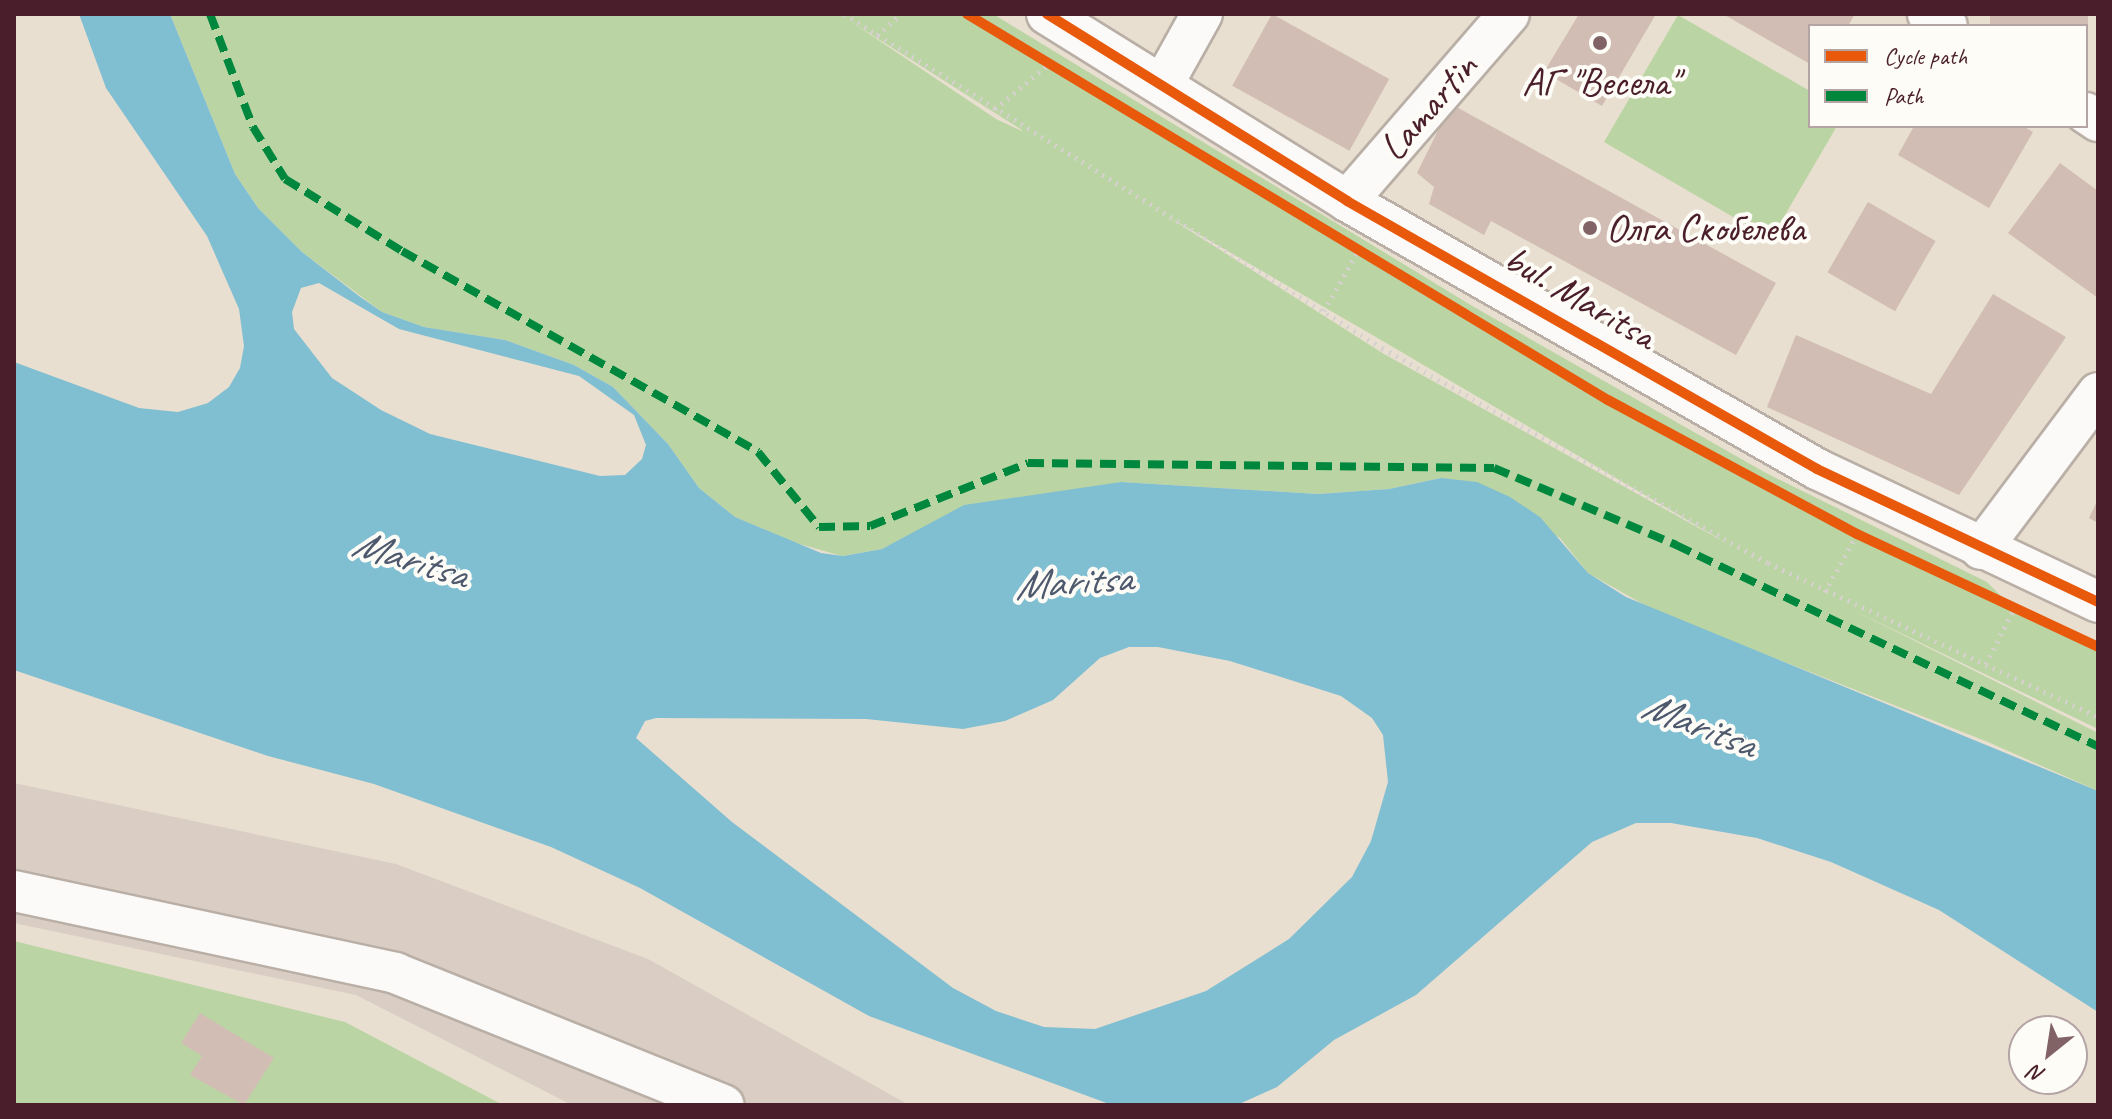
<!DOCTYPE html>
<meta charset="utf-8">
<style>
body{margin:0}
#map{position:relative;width:2112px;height:1119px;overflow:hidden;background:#e8dfd0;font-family:Caveat,sans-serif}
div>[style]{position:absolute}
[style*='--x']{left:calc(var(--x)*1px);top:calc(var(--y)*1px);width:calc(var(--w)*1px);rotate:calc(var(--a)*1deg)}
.industrial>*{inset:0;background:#dacec4}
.green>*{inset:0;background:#bad5a3}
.water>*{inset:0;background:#80bed1}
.building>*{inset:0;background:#d1bdb3;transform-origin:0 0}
.path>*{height:5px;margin-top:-2.5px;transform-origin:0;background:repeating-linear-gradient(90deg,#d6d1ce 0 2px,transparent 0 8px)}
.roads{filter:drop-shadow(2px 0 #b9afa6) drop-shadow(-2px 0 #b9afa6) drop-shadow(0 2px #b9afa6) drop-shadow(0 -2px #b9afa6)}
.minor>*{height:40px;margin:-20px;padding:0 20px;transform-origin:20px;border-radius:20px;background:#fcfaf8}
.quiet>*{height:8px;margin-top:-4px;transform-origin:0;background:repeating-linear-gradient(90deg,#00873e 0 16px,transparent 0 24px)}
.cycleway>*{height:10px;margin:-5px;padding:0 5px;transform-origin:5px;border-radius:5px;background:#e8590c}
.dots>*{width:22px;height:22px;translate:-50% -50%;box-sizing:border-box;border:4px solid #fdfcf7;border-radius:50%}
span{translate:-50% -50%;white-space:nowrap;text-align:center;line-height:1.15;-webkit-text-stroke:8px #fdfcf7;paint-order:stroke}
.poi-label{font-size:40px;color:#4a1f2b}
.left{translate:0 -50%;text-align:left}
.street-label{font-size:40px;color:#4a1f2b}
.water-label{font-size:42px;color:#4e596d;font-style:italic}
.frame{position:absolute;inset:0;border:16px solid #4a1f2b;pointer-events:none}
.legend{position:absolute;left:1808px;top:24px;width:280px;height:104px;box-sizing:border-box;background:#fdfcf7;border:2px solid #b5a4a5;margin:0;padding:10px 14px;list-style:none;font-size:24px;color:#4a1f2b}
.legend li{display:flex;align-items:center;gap:16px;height:40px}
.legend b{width:40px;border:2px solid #b5a4a5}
.north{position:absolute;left:2008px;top:1015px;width:80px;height:80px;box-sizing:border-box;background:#fdfcf7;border:2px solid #b5a4a5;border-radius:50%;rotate:210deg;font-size:22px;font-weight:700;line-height:32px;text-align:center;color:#4a1f2b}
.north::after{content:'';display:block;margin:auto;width:28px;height:36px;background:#816265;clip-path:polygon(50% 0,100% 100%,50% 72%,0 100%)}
</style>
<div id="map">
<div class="industrial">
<i style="clip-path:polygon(14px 783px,396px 864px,648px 959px,909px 1105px,572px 1105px,356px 995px,14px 923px)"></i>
</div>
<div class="green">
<i style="clip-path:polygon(evenodd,170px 14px,993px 14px,1474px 307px,1766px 473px,1987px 582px,2014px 609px,2098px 645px,2098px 729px,1851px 609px,2098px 733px,2098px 791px,1988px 742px,1657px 612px,1588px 573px,1560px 538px,1441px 478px,1389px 489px,1318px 494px,1121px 482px,923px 528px,882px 549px,842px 556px,796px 543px,735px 517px,699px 488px,668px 444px,613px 387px,574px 365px,505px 340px,424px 327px,382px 312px,302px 252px,258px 208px,235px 174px,170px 14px,850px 21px,1022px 130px,1022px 131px,996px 119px,850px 21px,170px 14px,1167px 216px,1381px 340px,1728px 544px,1384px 354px,1167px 216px)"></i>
<i style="clip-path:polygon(1678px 15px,1810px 91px,1810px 126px,1837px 126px,1771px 239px,1604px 142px)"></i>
<i style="clip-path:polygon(14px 941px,345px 1022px,503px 1105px,14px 1105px)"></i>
</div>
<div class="water">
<i style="clip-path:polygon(evenodd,79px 14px,170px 14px,235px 174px,258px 208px,302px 252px,359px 296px,382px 312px,424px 327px,505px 340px,574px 365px,613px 387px,668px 444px,699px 488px,735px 517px,821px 553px,843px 556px,882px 549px,964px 505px,1121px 482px,1318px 494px,1389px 489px,1441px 478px,1477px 482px,1510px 497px,1540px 517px,1588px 573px,1626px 597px,2098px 791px,2098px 1012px,1939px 910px,1831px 862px,1757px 838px,1671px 823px,1636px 823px,1592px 842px,1416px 995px,1334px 1040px,1277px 1087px,1237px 1105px,1112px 1105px,869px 1016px,640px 888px,551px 847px,374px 784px,268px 756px,14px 670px,14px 362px,139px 408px,178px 412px,208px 403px,229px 387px,240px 368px,244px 346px,239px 309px,207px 236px,106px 88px,79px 14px,319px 283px,399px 329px,579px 376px,634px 415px,646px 445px,642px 459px,625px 475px,600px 476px,430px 434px,381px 410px,332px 378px,294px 329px,292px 312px,301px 288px,319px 283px,79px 14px,1129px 647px,1158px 647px,1230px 661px,1341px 696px,1372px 718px,1383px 735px,1388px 782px,1371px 841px,1352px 877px,1289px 939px,1206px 991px,1095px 1029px,1044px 1027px,996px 1011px,953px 988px,732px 822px,636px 738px,645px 721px,656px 718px,866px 719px,963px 729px,1005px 721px,1053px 700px,1100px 658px,1129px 647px)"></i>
</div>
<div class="building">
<i style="left:1272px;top:14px;width:134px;height:82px;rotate:29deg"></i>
<i style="clip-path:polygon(1579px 14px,1656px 14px,1602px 106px,1544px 72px)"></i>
<i style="clip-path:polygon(1723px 14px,1855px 14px,1848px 26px,1810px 26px,1810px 64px)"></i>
<i style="left:1990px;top:14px;width:98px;height:13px"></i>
<i style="clip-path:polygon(1451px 104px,1776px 283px,1736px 355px,1491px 221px,1484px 235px,1429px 204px,1434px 187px,1417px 173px)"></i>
<i style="clip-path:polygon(1914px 126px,2023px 126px,2033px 132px,1989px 208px,1898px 155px)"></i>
<i style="clip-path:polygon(2060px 163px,2098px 191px,2098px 298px,2008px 233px)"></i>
<i style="left:1868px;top:202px;width:78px;height:81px;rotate:30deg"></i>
<i style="clip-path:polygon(1993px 294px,2066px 337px,1959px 495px,1767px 407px,1796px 335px,1931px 394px)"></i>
<i style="clip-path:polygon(2098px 499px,2098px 523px,2089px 518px)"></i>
<i style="clip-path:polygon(200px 1013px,274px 1058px,244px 1105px,190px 1075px,202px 1056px,181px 1043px)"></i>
</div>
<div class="path">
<i style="--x:844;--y:14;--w:633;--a:31.83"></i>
<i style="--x:1382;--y:348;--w:159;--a:29.3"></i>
<i style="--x:1521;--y:426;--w:282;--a:29"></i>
<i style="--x:1768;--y:563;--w:364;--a:25"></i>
<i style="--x:877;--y:35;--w:32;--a:-41"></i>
<i style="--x:995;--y:109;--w:72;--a:-39.9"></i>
<i style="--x:1324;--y:311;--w:69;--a:-60.5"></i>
<i style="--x:1825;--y:592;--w:66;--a:-61.1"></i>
<i style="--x:1986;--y:664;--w:62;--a:-63"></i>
</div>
<div class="roads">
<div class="minor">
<i style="--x:1047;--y:14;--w:354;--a:31.9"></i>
<i style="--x:1347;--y:201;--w:541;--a:29.69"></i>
<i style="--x:1817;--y:469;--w:311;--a:25.3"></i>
<i style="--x:1928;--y:14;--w:22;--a:32"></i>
<i style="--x:1163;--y:84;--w:80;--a:-60.9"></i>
<i style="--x:2086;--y:113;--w:14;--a:34"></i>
<i style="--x:1347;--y:201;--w:247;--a:-49.1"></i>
<i style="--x:1981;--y:549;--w:195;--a:-53.1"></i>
<i style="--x:14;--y:891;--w:390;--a:12.1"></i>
<i style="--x:395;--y:973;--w:354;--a:21.9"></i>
</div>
</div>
<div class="quiet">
<i style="--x:210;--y:14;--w:121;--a:69.2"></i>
<i style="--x:253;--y:127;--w:61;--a:58.4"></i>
<i style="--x:285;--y:179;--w:137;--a:31.6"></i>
<i style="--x:402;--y:251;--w:409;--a:29.4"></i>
<i style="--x:758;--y:452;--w:97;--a:50.9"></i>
<i style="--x:819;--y:527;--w:51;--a:-1.1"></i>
<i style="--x:870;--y:526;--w:170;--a:-21.7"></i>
<i style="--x:1028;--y:463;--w:466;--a:0.6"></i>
<i style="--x:1494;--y:468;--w:198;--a:22.9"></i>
<i style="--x:1676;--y:545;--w:467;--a:25.5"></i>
</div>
<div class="cycleway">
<i style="--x:967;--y:14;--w:748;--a:31.06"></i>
<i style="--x:1608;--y:400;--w:283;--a:28.3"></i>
<i style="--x:1857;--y:534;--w:266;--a:25.1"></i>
<i style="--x:1047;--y:14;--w:354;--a:31.9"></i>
<i style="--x:1347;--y:201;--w:541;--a:29.69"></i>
<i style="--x:1817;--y:469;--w:311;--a:25.3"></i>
</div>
<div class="dots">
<i style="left:1600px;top:43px;background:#816265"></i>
<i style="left:1590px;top:228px;background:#816265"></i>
</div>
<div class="poi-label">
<span style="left:1600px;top:82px">АГ "Весела"</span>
<span class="left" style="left:1606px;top:228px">Олга Скобелева</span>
</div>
<div class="street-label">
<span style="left:1428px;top:107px;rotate:-49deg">Lamartin</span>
<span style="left:1580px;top:297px;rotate:30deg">bul. Maritsa</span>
</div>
<div class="water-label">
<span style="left:410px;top:559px;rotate:17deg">Maritsa</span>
<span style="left:1073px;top:582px;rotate:-4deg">Maritsa</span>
<span style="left:1699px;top:725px;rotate:21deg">Maritsa</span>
</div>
<div class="frame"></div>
<ul class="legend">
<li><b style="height:10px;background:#e8590c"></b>Cycle path</li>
<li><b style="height:10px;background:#00873e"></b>Path</li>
</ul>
<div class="north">N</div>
</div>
